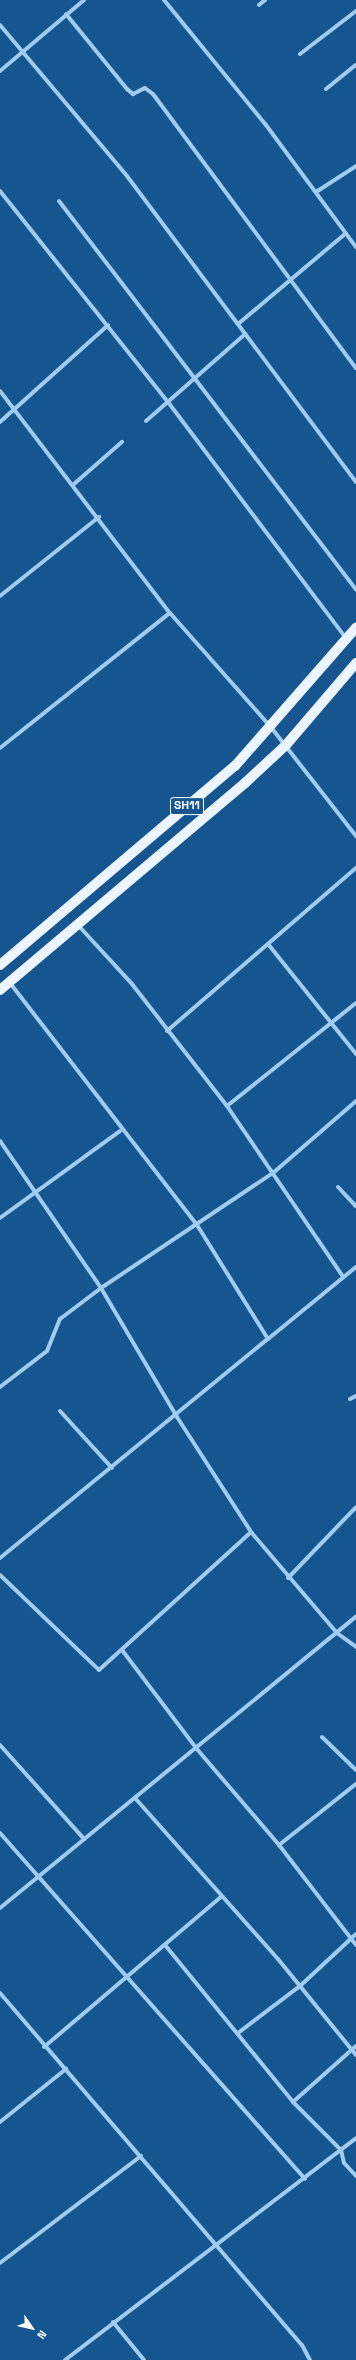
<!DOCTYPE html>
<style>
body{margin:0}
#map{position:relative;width:356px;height:2360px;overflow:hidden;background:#155690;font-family:"Space Grotesk",sans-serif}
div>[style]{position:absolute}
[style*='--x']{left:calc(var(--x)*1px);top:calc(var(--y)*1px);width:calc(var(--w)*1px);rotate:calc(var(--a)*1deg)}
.street>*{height:4px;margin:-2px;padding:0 2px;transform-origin:2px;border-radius:2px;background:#a1ccf1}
.primary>*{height:10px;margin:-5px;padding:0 5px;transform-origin:5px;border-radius:5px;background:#ebf4ff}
span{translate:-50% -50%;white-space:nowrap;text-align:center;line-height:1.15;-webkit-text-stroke:3px #155690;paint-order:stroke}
.shield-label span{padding:1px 3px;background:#155690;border:1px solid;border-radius:3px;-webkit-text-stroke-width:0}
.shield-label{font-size:12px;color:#fff;font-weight:700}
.north{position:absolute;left:12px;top:2308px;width:40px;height:40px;-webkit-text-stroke:3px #155690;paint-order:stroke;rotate:124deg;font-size:11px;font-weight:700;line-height:16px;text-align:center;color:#fff}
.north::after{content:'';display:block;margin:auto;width:14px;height:18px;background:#fff;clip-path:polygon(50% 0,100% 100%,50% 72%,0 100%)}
</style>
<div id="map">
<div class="street">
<i style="--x:164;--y:0;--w:161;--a:50.8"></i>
<i style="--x:266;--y:125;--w:152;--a:53.6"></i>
<i style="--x:259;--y:5;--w:8;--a:-40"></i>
<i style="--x:66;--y:14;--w:97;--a:50.9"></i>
<i style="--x:127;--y:89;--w:8;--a:40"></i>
<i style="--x:133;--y:94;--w:13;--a:-27"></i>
<i style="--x:145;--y:88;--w:10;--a:37"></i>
<i style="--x:153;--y:94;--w:341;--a:53.5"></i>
<i style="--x:0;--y:25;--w:197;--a:49.9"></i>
<i style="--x:127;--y:176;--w:382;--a:53.2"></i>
<i style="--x:300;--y:54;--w:71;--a:-37.5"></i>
<i style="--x:0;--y:71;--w:110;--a:-40.2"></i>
<i style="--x:326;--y:89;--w:38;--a:-39"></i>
<i style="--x:0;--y:191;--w:270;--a:51.5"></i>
<i style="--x:168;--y:402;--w:296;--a:53"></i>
<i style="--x:316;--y:192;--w:48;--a:-33"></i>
<i style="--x:59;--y:201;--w:489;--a:52.6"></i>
<i style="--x:238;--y:324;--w:141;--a:-40.1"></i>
<i style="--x:0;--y:391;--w:280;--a:52.6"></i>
<i style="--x:170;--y:613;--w:151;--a:48.5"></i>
<i style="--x:270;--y:726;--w:140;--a:52"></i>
<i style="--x:146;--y:421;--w:132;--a:-41.3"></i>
<i style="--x:0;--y:422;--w:145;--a:-41.9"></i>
<i style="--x:74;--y:484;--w:64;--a:-41.2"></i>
<i style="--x:0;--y:596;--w:127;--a:-38.6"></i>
<i style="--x:0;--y:748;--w:217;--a:-38.5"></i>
<i style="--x:77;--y:924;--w:81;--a:47.5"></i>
<i style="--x:132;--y:984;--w:155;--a:52.1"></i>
<i style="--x:227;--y:1106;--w:207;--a:55.8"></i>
<i style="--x:268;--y:944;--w:141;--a:51.3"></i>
<i style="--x:167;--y:1031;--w:250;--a:-40.8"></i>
<i style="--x:227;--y:1106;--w:165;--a:-38.6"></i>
<i style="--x:0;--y:1141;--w:178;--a:55.5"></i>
<i style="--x:101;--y:1288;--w:207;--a:-33.8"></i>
<i style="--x:273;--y:1173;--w:110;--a:-40.9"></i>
<i style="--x:338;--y:1187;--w:26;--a:47"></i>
<i style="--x:0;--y:1218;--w:148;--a:-35.9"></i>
<i style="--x:268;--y:1339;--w:114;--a:-39.3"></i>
<i style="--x:0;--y:1387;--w:59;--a:-37.5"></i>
<i style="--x:47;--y:1351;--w:35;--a:-68"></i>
<i style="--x:60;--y:1319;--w:51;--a:-37.1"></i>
<i style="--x:101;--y:1288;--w:150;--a:59.5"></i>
<i style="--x:177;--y:1417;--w:137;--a:57.2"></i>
<i style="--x:350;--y:1399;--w:7;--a:-27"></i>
<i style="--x:60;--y:1411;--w:77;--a:47.6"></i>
<i style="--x:0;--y:1558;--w:346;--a:-39.3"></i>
<i style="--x:268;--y:1339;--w:134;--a:-121.9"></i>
<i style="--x:197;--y:1225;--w:307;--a:-127.7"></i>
<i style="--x:0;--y:1575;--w:137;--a:43.8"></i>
<i style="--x:99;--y:1670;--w:205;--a:-42.2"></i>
<i style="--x:251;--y:1532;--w:133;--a:49.6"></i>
<i style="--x:337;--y:1633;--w:24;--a:36"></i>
<i style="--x:288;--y:1578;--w:98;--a:-46.2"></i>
<i style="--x:122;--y:1650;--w:123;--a:52.9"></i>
<i style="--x:196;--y:1748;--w:128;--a:49.4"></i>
<i style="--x:279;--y:1845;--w:126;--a:52.4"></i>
<i style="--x:322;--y:1737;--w:47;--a:44.1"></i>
<i style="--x:0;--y:1745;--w:126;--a:48.2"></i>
<i style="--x:135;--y:1798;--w:215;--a:48.4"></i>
<i style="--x:278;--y:1959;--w:124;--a:50.9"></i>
<i style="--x:0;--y:1833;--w:461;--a:48.6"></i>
<i style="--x:279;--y:1845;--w:98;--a:-38.4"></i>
<i style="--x:0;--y:1908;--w:460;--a:-39.3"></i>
<i style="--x:165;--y:1945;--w:203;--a:50.8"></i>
<i style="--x:0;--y:1993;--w:464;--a:49.4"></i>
<i style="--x:302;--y:2345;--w:17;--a:62"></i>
<i style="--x:238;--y:2033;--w:78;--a:-37.2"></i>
<i style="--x:300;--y:1986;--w:76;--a:-42.9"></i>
<i style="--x:356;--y:2046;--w:84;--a:138.4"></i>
<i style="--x:293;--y:2102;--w:68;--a:45"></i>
<i style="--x:341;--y:2150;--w:13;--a:77"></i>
<i style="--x:344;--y:2163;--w:18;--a:47"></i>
<i style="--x:44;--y:2047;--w:233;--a:-40.3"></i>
<i style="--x:0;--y:2122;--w:85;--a:-38.8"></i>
<i style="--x:0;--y:2263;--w:177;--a:-37.2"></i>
<i style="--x:113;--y:2322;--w:49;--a:50.8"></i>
<i style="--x:65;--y:2360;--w:366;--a:-37.3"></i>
</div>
<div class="primary">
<i style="--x:0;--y:965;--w:308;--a:-40.3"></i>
<i style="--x:235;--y:766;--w:184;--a:-48.8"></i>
<i style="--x:0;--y:990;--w:321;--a:-40.2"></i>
<i style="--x:245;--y:783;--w:56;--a:-42.8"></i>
<i style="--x:286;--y:745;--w:108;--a:-49.5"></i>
</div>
<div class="shield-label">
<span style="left:187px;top:806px">SH11</span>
</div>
<div class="north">N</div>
</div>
